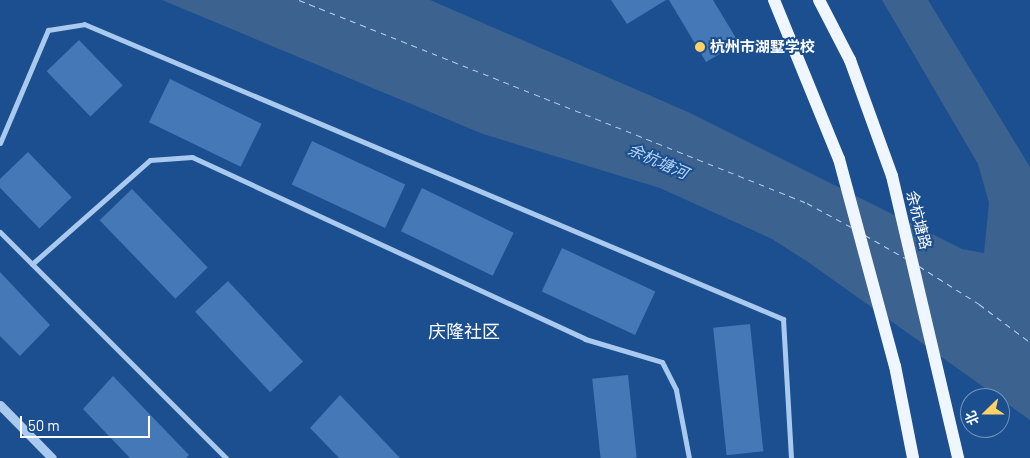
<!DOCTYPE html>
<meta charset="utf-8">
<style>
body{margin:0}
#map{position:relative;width:1030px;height:458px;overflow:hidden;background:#1b4f8f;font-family:Barlow,"Noto Sans SC",sans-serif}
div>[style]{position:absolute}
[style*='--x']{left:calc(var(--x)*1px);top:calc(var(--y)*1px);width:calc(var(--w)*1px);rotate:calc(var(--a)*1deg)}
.water>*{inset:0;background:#3c6290}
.ferry>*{height:1px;margin-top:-0.5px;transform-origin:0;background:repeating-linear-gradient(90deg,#b5d3f5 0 6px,transparent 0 11px)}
.building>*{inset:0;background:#4478b7;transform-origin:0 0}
.minor>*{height:5px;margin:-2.5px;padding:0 2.5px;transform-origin:2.5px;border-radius:2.5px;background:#a9c9ee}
.tertiary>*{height:9px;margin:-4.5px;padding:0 4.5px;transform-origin:4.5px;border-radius:4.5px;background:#a9c9ee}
.primary>*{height:12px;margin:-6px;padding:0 6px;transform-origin:6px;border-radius:6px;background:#f0f6ff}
.dots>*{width:14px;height:14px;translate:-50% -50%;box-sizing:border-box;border:2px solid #1b4f8f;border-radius:50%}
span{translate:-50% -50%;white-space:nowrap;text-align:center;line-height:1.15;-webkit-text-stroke:4px #1b4f8f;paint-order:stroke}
.poi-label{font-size:15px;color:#fff;font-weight:700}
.left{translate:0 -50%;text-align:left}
.street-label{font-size:15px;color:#fff}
.water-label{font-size:16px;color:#b5d3f5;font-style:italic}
.quarter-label{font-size:18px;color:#fff}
.north{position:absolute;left:960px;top:388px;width:50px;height:50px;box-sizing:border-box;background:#1b4f8f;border:1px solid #7695bc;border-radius:50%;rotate:248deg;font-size:14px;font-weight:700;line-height:20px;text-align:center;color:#fff}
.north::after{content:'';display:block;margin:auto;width:18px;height:22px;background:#ffd166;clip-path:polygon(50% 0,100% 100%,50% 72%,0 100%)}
.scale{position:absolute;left:20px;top:416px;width:130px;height:22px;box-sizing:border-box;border:2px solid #fff;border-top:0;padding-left:6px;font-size:15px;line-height:18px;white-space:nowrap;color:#fff;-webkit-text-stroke:4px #1b4f8f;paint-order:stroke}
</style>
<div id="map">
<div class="water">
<i style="clip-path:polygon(162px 0,430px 0,688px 112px,962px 249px,984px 253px,989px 203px,978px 164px,882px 0,928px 0,1030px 167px,1030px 420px,808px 262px,772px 239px,660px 188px,483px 134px)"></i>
</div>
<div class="ferry">
<i style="--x:299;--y:0;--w:547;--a:21.78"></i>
<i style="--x:807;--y:203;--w:50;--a:28.6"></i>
<i style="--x:865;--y:235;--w:46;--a:29.9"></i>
<i style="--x:919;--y:266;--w:71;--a:32.3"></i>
<i style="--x:979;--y:304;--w:64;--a:36.7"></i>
</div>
<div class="building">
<i style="clip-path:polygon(611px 0,666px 0,627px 24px)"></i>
<i style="clip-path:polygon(669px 0,713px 0,739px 43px,706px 62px)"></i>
<i style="left:79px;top:40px;width:63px;height:45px;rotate:46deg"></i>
<i style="left:170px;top:79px;width:102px;height:48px;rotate:26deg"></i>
<i style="left:312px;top:141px;width:103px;height:48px;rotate:25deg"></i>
<i style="left:28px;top:152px;width:63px;height:45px;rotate:46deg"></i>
<i style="left:422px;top:188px;width:102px;height:48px;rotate:26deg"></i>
<i style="left:132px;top:189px;width:109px;height:45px;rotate:46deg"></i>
<i style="left:562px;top:248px;width:103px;height:48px;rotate:25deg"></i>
<i style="clip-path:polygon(0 272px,50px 325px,20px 356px,0 336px)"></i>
<i style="left:228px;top:281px;width:110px;height:45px;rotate:47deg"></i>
<i style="left:750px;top:324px;width:128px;height:37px;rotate:84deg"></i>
<i style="left:628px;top:375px;width:83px;height:36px;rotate:84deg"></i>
<i style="clip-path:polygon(113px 376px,189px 455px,186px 458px,130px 458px,83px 409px)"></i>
<i style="clip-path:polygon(340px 395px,400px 458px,339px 458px,310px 428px)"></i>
</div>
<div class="minor">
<i style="--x:0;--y:143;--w:123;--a:-67"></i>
<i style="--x:48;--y:30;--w:36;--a:-9"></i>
<i style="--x:84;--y:24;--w:759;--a:22.88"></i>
<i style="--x:783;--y:319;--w:139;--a:86.7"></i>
<i style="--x:0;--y:232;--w:320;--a:45"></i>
<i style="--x:32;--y:264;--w:157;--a:-41.4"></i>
<i style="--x:150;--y:160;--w:42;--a:-4.1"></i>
<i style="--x:192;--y:157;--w:433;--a:24.8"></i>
<i style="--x:585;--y:339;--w:80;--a:16.6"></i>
<i style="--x:662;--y:362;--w:31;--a:63"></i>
<i style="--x:676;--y:390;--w:69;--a:79.2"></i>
</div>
<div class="tertiary">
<i style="--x:0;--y:405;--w:74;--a:45.5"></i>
</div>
<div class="primary">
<i style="--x:774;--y:0;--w:172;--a:67.8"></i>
<i style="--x:839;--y:159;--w:214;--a:74.9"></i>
<i style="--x:895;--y:366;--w:94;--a:78.9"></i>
<i style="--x:819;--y:0;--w:68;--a:62.7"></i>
<i style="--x:850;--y:60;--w:123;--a:70.1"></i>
<i style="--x:892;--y:176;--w:290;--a:76.8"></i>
</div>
<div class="dots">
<i style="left:700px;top:47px;background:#ffd166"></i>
</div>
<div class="poi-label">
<span class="left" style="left:710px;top:47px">杭州市湖墅学校</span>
</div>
<div class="street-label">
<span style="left:919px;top:220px;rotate:76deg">余杭塘路</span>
</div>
<div class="water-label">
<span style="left:658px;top:161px;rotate:24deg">余杭塘河</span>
</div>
<div class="quarter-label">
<span style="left:464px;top:331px">庆隆社区</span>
</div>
<div class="north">北</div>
<div class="scale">50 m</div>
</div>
